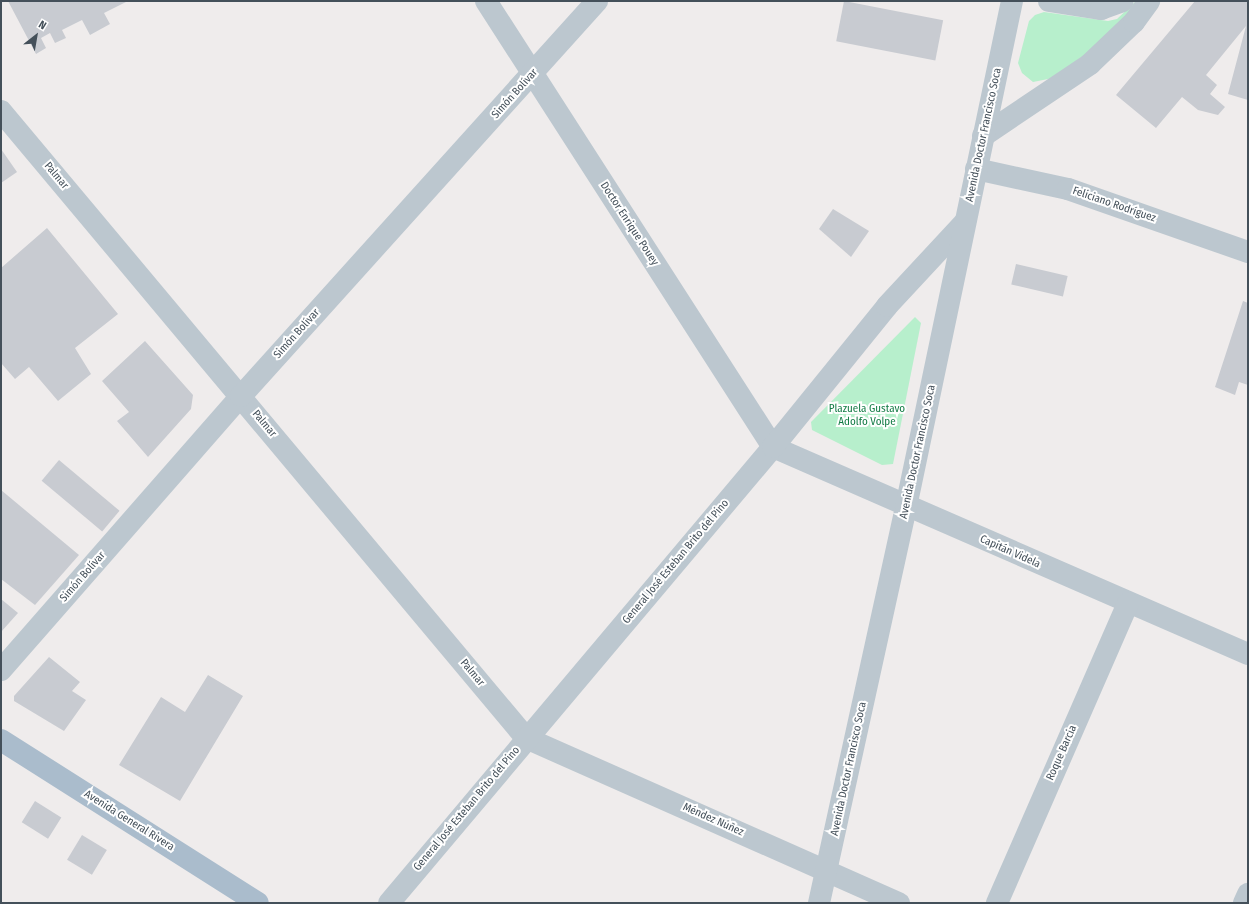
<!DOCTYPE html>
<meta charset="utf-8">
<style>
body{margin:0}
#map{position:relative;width:1249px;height:904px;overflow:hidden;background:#efecec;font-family:"Fira Sans Condensed",sans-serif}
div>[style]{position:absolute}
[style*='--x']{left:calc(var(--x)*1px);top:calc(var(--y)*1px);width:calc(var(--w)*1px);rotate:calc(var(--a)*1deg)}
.green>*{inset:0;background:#b7efcc}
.building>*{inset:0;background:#c8cbd1;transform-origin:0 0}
.minor>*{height:22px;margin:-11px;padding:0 11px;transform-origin:11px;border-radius:11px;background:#bcc7cf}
.major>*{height:22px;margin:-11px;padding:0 11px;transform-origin:11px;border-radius:11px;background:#aabccc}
span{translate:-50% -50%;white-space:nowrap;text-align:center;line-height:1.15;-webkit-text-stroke:4px #fff;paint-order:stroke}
.street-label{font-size:11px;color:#44505a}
.park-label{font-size:11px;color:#147c46}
.frame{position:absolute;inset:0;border:2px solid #44505a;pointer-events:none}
.north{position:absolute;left:16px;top:16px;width:40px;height:40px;-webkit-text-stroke:3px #fff;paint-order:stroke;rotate:31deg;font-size:11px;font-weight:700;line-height:16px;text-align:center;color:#44505a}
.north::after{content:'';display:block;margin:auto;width:14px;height:18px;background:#44505a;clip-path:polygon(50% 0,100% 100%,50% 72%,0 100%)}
</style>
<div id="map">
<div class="green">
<i style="clip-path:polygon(1136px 1px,1140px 1px,1098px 45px,1053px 78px,1033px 82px,1022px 73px,1018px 63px,1029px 21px,1035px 15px,1044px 12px,1108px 21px,1117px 19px)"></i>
<i style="clip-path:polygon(915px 317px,921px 323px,893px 464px,882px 465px,812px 430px,811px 422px)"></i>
</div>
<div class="building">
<i style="clip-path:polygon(8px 1px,128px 1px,104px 13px,110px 24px,90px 35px,82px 20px,62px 30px,66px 38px,55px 43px,50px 33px,41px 38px,46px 48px,36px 54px)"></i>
<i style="left:844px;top:1px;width:101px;height:41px;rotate:11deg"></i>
<i style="clip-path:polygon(1195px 1px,1248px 1px,1248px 100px,1228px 94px,1246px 26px,1206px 75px,1217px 85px,1210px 94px,1225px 107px,1218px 115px,1198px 110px,1182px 97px,1156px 128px,1116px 95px)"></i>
<i style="clip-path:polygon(1px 149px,17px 172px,1px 183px)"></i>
<i style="clip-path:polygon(833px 209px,869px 231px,851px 257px,819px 229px)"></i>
<i style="clip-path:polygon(47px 228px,118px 314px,75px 348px,91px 374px,58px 401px,29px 367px,15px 379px,1px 363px,1px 268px)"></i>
<i style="left:1016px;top:264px;width:53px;height:21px;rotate:13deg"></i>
<i style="clip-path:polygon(1243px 301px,1248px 303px,1248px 385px,1239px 382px,1235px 395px,1215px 387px)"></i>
<i style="clip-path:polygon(145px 341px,193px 395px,191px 409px,148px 457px,117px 421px,129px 412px,102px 381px)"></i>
<i style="left:59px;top:460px;width:79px;height:27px;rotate:40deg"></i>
<i style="clip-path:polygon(1px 490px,79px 555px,35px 605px,1px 579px)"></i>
<i style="clip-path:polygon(1px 599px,18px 613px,1px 632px)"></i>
<i style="clip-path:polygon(49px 657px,80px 682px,72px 691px,86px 700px,64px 731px,14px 701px,14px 696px)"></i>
<i style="clip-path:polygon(208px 675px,243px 696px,180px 801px,119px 765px,161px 697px,185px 712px)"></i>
<i style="left:35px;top:801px;width:31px;height:25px;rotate:32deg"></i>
<i style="left:82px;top:835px;width:29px;height:29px;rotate:31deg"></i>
</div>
<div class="minor">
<i style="--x:486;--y:1;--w:530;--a:57.24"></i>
<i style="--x:773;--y:447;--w:518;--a:23.55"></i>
<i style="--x:1049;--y:1;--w:53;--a:8.7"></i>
<i style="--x:1101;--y:9;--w:23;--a:-20"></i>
<i style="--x:1;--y:111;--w:818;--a:50.06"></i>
<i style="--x:526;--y:738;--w:408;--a:23.9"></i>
<i style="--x:983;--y:136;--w:129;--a:-33.9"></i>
<i style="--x:1090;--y:64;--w:61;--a:-43.7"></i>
<i style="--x:1134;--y:22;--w:26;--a:-54"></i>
<i style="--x:976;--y:169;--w:94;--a:12.3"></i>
<i style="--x:1068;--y:189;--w:191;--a:19.3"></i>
<i style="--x:1;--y:670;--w:364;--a:-48.8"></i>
<i style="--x:241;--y:396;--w:532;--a:-47.97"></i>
<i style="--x:389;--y:903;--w:596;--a:-49.9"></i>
<i style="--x:773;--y:447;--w:181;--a:-51"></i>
<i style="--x:887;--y:306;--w:115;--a:-47.1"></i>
<i style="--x:819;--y:903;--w:405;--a:-77.6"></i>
<i style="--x:906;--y:507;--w:517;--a:-78.17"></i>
<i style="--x:997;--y:903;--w:327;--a:-66.4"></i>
<i style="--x:1244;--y:903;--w:10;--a:-66"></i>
</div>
<div class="major">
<i style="--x:1;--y:740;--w:304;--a:32.4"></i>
</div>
<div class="street-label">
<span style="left:515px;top:94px;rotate:-48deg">Simón Bolívar</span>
<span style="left:984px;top:135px;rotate:-78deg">Avenida Doctor Francisco Soca</span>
<span style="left:56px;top:176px;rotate:50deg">Palmar</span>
<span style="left:1114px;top:205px;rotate:19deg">Feliciano Rodríguez</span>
<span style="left:629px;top:224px;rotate:57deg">Doctor Enrique Pouey</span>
<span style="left:297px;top:334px;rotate:-48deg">Simón Bolívar</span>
<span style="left:264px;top:424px;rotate:50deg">Palmar</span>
<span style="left:918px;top:452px;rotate:-78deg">Avenida Doctor Francisco Soca</span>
<span style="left:1010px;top:552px;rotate:24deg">Capitán Videla</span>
<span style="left:676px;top:562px;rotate:-50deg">General José Esteban Brito del Pino</span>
<span style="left:83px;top:577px;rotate:-49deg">Simón Bolívar</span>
<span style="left:472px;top:673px;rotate:50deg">Palmar</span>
<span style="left:1062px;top:753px;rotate:-66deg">Roque Barcia</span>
<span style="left:849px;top:769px;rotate:-78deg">Avenida Doctor Francisco Soca</span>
<span style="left:467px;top:809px;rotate:-50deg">General José Esteban Brito del Pino</span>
<span style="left:713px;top:820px;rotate:24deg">Méndez Núñez</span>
<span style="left:129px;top:821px;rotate:32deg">Avenida General Rivera</span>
</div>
<div class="park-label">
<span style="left:867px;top:416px">Plazuela Gustavo<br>Adolfo Volpe</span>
</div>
<div class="frame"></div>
<div class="north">N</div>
</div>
